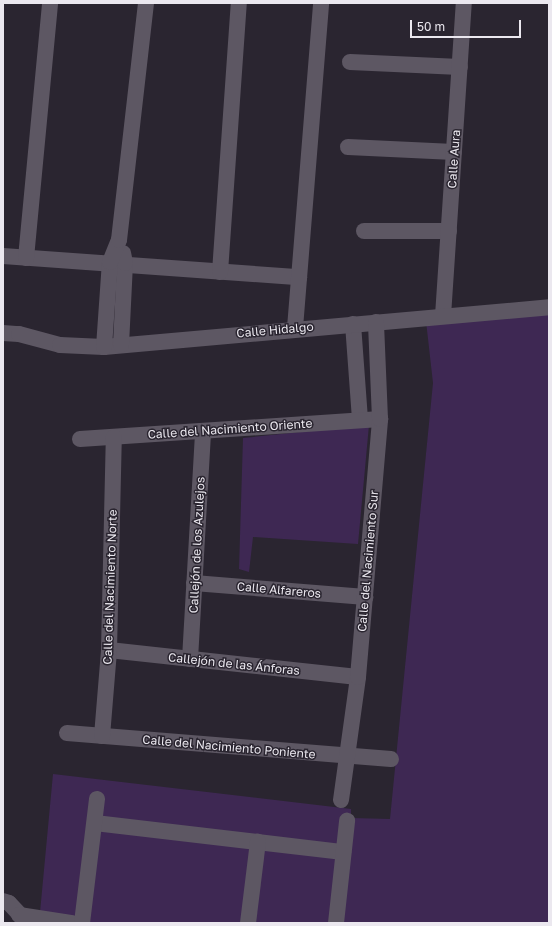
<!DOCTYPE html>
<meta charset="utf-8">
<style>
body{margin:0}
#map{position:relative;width:552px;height:926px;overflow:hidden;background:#2a2530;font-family:"Golos Text",sans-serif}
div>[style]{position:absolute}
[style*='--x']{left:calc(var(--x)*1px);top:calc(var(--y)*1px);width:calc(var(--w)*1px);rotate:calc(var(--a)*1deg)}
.green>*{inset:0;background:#3e2853}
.minor>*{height:16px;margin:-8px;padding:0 8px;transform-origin:8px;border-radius:8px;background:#5d5763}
span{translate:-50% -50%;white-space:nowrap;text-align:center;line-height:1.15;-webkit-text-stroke:3px #2a2530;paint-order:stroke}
.street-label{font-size:12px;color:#ebe8ef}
.frame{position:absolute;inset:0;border:4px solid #ebe8ef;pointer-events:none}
.scale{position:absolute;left:410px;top:20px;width:111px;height:18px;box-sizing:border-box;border:2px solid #ebe8ef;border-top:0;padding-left:5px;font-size:12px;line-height:14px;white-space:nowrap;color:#ebe8ef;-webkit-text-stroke:3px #2a2530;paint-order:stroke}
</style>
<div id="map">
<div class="green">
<i style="clip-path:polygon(549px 311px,549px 923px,39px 923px,53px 774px,351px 809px,351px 818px,390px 819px,433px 383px,426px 321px)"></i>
<i style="clip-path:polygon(369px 425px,358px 544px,253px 537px,249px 572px,239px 569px,243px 438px)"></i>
</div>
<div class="minor">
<i style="--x:350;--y:62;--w:110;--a:2.6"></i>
<i style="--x:348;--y:147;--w:106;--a:2.7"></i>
<i style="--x:364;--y:231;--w:85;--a:0"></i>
<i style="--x:3;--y:256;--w:297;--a:4.1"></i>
<i style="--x:26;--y:258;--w:256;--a:-84.6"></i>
<i style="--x:220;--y:272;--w:270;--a:-86"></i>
<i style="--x:443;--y:316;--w:314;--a:-86.2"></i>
<i style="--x:353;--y:324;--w:96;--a:85.8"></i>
<i style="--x:295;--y:328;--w:326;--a:-85.4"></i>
<i style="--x:3;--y:333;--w:16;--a:4"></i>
<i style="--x:19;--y:334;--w:42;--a:15"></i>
<i style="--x:60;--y:345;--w:44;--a:2.6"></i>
<i style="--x:104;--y:347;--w:447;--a:-5.1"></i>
<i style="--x:121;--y:345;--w:82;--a:-87.2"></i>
<i style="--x:125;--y:263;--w:10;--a:-101"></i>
<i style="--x:104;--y:347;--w:85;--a:-86"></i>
<i style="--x:110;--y:262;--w:24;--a:-68"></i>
<i style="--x:119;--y:240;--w:239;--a:-83.5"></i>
<i style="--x:80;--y:439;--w:301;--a:-3.8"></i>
<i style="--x:194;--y:583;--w:172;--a:4.7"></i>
<i style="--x:109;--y:650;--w:250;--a:6.2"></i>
<i style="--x:190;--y:659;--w:228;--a:-86.7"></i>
<i style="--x:67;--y:733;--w:325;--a:4.6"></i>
<i style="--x:102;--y:736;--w:86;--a:-85.3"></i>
<i style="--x:109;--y:650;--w:213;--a:-88.7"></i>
<i style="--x:341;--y:800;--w:124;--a:-82.1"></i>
<i style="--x:358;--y:677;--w:259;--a:-85.1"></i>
<i style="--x:380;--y:419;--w:97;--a:-92.4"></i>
<i style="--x:95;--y:823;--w:250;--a:6.7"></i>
<i style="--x:3;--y:901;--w:6;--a:18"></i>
<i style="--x:9;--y:903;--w:26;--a:47"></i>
<i style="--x:19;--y:915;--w:54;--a:8.6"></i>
<i style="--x:82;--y:923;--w:125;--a:-83.1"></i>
<i style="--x:248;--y:923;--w:82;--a:-83"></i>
<i style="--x:336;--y:923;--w:103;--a:-83.8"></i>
</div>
<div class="street-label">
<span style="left:454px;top:159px;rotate:-86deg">Calle Aura</span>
<span style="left:275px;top:330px;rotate:-5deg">Calle Hidalgo</span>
<span style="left:230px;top:429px;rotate:-4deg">Calle del Nacimiento Oriente</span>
<span style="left:197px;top:545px;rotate:-87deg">Callejón de los Azulejos</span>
<span style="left:368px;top:561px;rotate:-85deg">Calle del Nacimiento Sur</span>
<span style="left:110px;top:587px;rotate:-88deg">Calle del Nacimiento Norte</span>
<span style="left:279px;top:590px;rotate:5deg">Calle Alfareros</span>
<span style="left:234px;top:664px;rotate:6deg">Callejón de las Ánforas</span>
<span style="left:229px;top:747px;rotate:5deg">Calle del Nacimiento Poniente</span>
</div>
<div class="frame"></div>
<div class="scale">50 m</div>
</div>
